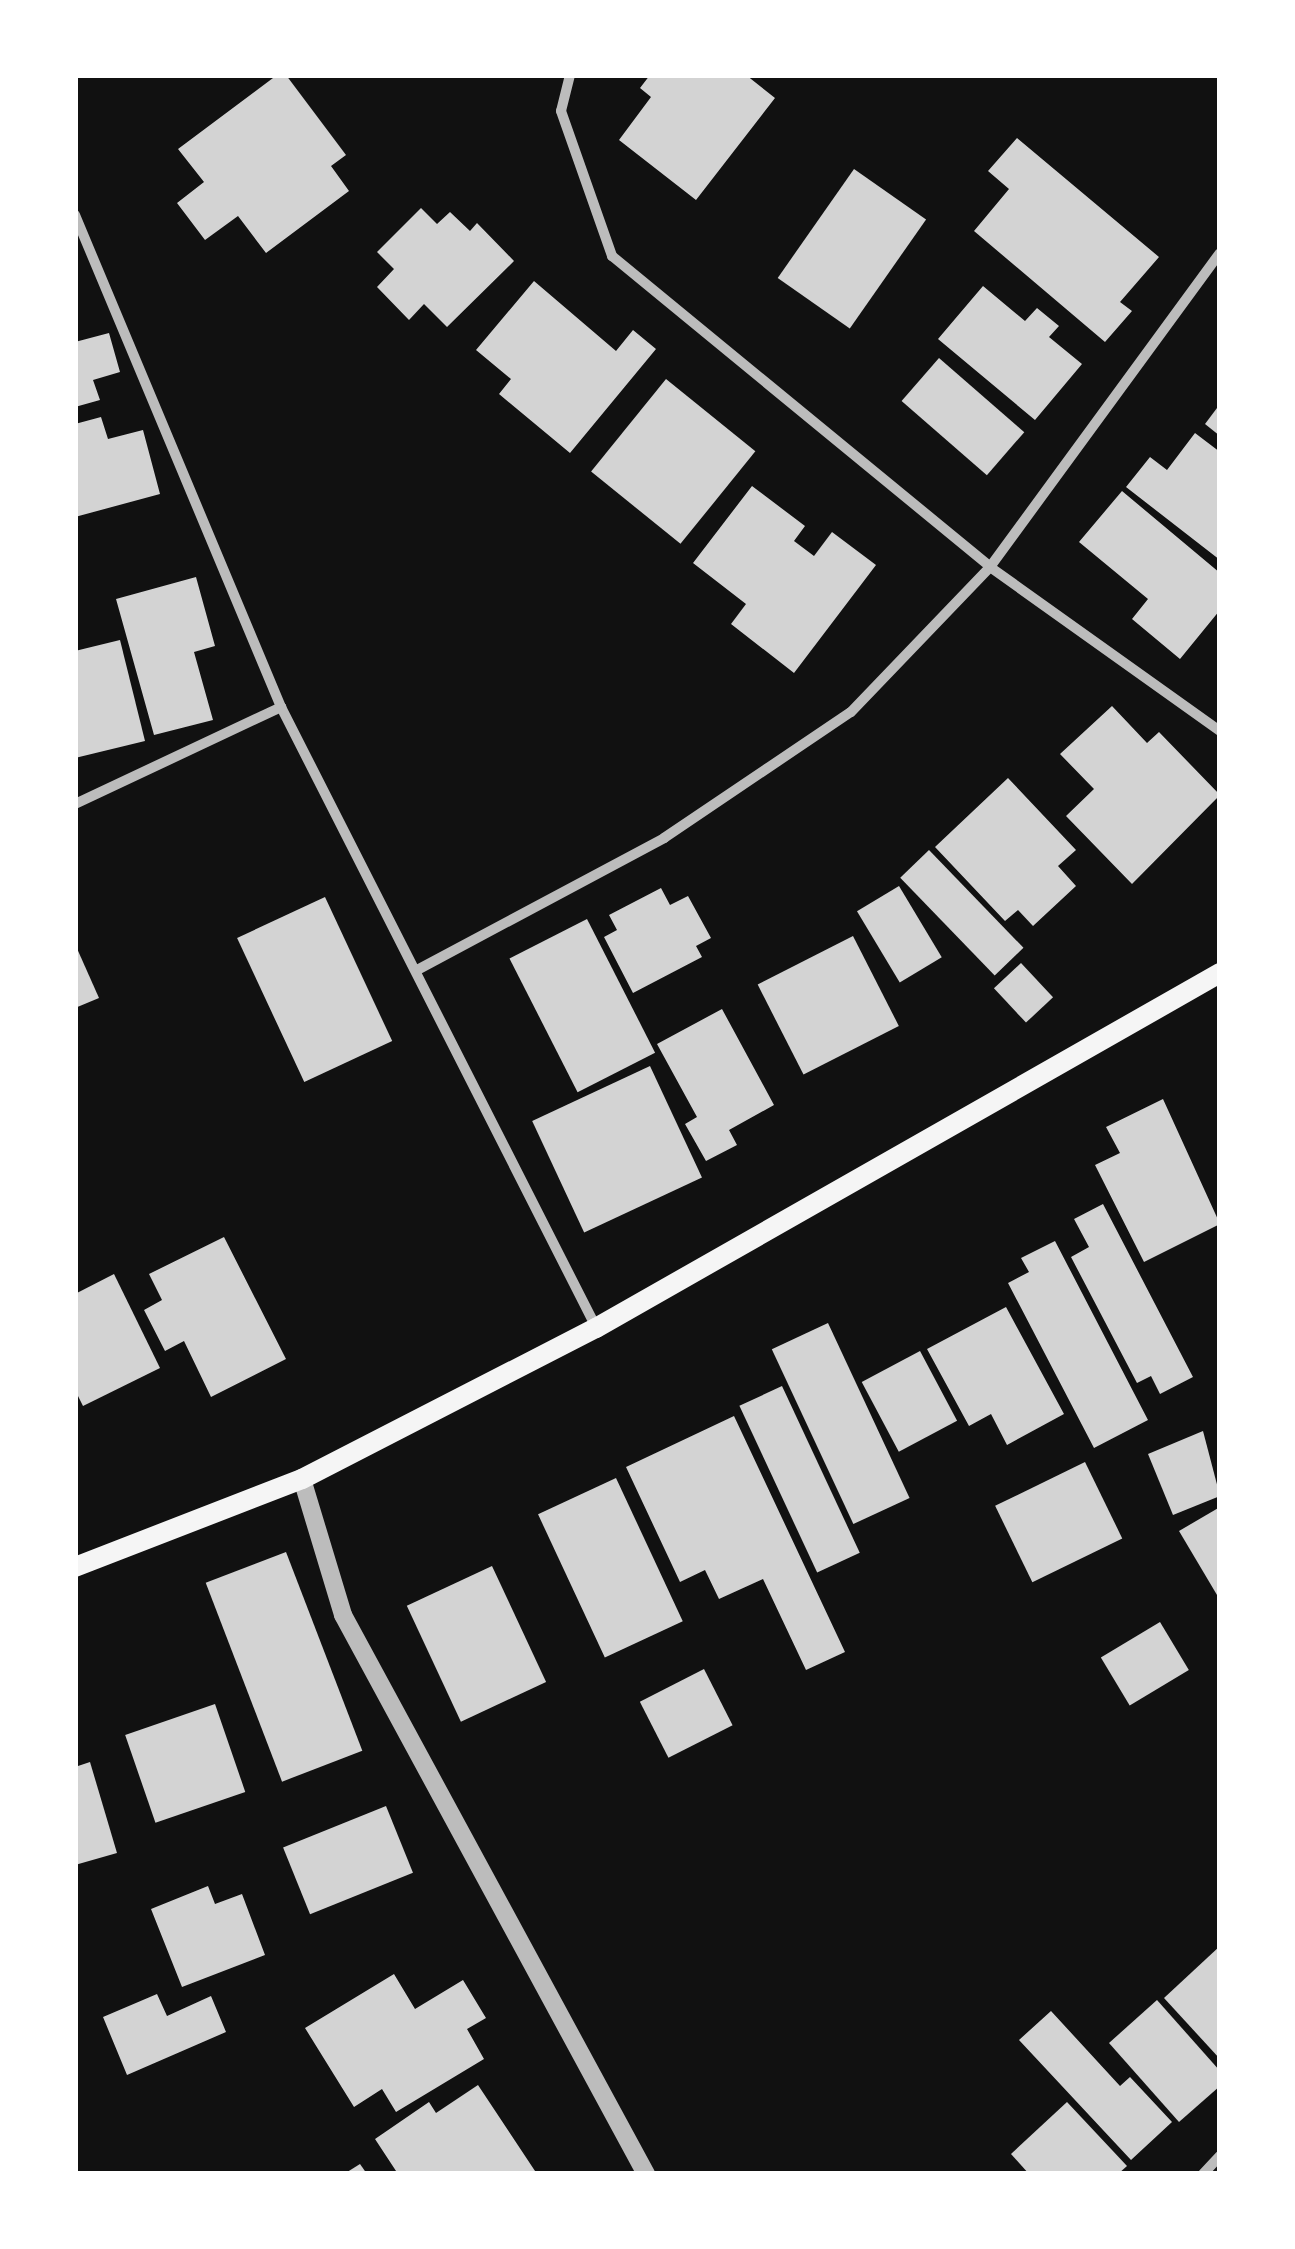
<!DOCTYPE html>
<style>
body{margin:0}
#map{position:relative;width:1295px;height:2249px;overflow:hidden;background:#111;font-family:"Fira Sans",sans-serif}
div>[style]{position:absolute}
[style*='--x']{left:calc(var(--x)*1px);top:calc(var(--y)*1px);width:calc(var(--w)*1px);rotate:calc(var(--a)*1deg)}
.building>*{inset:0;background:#d3d3d3;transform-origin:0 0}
.minor>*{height:10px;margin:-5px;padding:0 5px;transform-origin:5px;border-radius:5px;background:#bcbcbc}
.tertiary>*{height:18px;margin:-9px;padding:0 9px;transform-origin:9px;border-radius:9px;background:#bcbcbc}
.secondary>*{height:20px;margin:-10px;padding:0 10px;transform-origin:10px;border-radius:10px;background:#f5f5f5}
span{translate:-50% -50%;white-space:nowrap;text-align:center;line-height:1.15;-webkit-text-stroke:9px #fff;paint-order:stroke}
.frame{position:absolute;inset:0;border:78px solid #fff;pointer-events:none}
</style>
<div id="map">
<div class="building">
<i style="clip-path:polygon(277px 75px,286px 75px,346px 155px,331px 166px,349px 191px,266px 253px,238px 216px,205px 240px,177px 203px,204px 182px,178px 149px)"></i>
<i style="clip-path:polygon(650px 75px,746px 75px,775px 98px,696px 200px,619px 140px,651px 97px,640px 88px)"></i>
<i style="clip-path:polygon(1017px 138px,1159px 257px,1120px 302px,1132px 311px,1105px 342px,974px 231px,1009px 189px,988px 171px)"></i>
<i style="left:854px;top:169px;width:88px;height:133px;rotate:35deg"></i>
<i style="clip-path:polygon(421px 208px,437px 224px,450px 212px,470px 231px,477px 223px,514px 261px,447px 327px,424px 304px,409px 320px,377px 287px,394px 269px,377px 252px)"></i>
<i style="clip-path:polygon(534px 281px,616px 351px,633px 330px,656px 349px,570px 453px,499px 394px,511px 379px,476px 350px)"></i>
<i style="clip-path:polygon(983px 286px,1025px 321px,1037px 308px,1059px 326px,1049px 337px,1082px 364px,1035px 420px,938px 339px)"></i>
<i style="clip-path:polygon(109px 333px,120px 372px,93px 380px,100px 400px,75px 407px,75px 342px)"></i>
<i style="left:939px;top:358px;width:113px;height:57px;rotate:41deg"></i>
<i style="left:666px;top:379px;width:115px;height:119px;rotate:39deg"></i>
<i style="clip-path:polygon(1220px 404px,1220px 436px,1205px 424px)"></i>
<i style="clip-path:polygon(101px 417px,108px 439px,143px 430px,160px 494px,75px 517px,75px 424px)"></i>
<i style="clip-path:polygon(1195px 433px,1220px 452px,1220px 560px,1126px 487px,1150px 457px,1167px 470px)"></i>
<i style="clip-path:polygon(752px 486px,805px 526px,794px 541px,814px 556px,832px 532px,876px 565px,794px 673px,731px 624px,746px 604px,693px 563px)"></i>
<i style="clip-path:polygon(1122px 491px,1220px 573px,1220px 610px,1180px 659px,1132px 619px,1148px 599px,1079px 542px)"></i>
<i style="clip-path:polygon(196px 577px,215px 646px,194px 652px,213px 720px,154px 735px,116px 599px)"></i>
<i style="clip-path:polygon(120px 640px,145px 741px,75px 758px,75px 651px)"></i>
<i style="clip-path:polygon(1112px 706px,1147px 743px,1159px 732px,1220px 795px,1132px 884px,1066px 816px,1094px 789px,1060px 754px)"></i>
<i style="clip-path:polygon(1008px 778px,1076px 850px,1058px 866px,1076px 886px,1033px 926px,1018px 910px,1005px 921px,935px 847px)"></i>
<i style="left:929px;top:850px;width:136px;height:40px;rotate:46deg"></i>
<i style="left:899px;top:886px;width:83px;height:49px;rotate:59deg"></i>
<i style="clip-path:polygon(661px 888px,670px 905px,688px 896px,711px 938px,696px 946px,702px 957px,633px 993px,604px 937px,617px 930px,609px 915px)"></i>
<i style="left:325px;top:897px;width:159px;height:97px;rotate:65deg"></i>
<i style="left:587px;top:919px;width:150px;height:87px;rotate:63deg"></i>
<i style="left:853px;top:936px;width:101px;height:107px;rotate:63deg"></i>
<i style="clip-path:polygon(75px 944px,99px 998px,75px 1008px)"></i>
<i style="left:1021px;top:963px;width:47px;height:37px;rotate:47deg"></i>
<i style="clip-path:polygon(722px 1009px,774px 1105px,729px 1130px,737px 1145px,706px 1161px,685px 1124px,697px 1117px,657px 1044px)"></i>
<i style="left:650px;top:1066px;width:123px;height:130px;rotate:65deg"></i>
<i style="clip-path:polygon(1163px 1099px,1220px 1224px,1144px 1262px,1095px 1165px,1120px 1153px,1106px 1127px)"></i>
<i style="clip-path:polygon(1103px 1204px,1193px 1377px,1160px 1394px,1151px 1376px,1137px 1383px,1071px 1257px,1089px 1247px,1074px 1219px)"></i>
<i style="clip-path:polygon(224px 1237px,286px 1359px,211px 1397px,184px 1341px,165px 1351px,144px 1310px,162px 1300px,149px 1274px)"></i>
<i style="clip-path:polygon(1055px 1241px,1148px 1420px,1094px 1448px,1008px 1283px,1029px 1272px,1021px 1258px)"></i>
<i style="clip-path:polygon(114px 1274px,160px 1368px,83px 1406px,75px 1390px,75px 1294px)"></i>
<i style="clip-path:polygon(1006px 1307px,1064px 1414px,1007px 1445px,991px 1414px,969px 1426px,927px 1349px)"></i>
<i style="left:828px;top:1323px;width:193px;height:62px;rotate:65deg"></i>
<i style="left:920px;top:1351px;width:79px;height:66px;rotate:62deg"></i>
<i style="left:782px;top:1386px;width:184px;height:47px;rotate:65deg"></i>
<i style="clip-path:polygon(734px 1416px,845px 1652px,806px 1670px,763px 1579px,719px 1599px,705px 1570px,680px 1582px,626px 1467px)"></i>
<i style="clip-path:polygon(1203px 1431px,1220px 1496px,1173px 1515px,1148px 1454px)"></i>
<i style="left:1085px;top:1462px;width:85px;height:100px;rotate:64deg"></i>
<i style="left:616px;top:1478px;width:158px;height:86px;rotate:65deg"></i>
<i style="clip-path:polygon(1220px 1507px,1220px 1600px,1179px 1531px)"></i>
<i style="left:286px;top:1552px;width:213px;height:86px;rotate:69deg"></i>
<i style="left:492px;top:1566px;width:128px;height:94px;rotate:65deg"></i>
<i style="left:1160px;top:1622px;width:56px;height:69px;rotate:59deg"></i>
<i style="left:704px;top:1669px;width:63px;height:72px;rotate:63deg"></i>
<i style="left:215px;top:1704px;width:93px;height:95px;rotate:71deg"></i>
<i style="clip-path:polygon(90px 1762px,117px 1853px,75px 1865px,75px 1767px)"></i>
<i style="left:386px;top:1806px;width:72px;height:111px;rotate:68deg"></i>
<i style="clip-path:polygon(208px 1886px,215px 1904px,242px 1894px,265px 1955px,182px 1987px,151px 1909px)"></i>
<i style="clip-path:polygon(1220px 1946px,1220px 2059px,1164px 1998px)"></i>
<i style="clip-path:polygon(394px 1974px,415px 2009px,463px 1980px,486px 2018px,467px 2029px,484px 2059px,396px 2112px,382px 2089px,354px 2107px,305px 2028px)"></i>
<i style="clip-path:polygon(157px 1994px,167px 2016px,211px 1996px,226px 2032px,127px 2075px,103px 2017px)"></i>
<i style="clip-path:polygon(1157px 2000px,1220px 2071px,1220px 2086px,1179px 2122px,1109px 2043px)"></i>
<i style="clip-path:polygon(1051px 2011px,1120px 2086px,1130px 2077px,1172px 2122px,1131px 2160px,1019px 2040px)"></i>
<i style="clip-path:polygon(478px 2085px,537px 2174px,398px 2174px,375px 2139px,429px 2102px,436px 2113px)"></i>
<i style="clip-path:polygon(1067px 2102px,1127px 2166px,1118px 2174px,1029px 2174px,1011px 2154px)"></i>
<i style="clip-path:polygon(360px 2164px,367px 2174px,344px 2174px)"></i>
</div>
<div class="minor">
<i style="--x:570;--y:75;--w:37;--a:104"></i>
<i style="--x:561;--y:111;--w:154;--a:70.6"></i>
<i style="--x:612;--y:256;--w:489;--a:39.4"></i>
<i style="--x:990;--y:567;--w:282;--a:35.5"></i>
<i style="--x:75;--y:215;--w:533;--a:67.28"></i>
<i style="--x:281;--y:707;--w:695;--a:63.07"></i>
<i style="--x:75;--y:804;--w:228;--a:-25.2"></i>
<i style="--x:419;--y:969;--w:278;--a:-28.1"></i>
<i style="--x:664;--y:838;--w:225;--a:-34"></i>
<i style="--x:851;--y:712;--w:201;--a:-46.2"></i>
<i style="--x:990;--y:567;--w:389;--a:-53.8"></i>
<i style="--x:1203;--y:2174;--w:25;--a:-47"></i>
</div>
<div class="tertiary">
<i style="--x:302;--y:1479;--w:142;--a:73.2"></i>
<i style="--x:343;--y:1615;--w:636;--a:61.54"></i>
</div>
<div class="secondary">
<i style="--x:75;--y:1567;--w:243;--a:-21.2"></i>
<i style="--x:302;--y:1479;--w:331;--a:-27.2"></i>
<i style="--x:596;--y:1328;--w:718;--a:-29.64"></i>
</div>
<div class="frame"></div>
</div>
